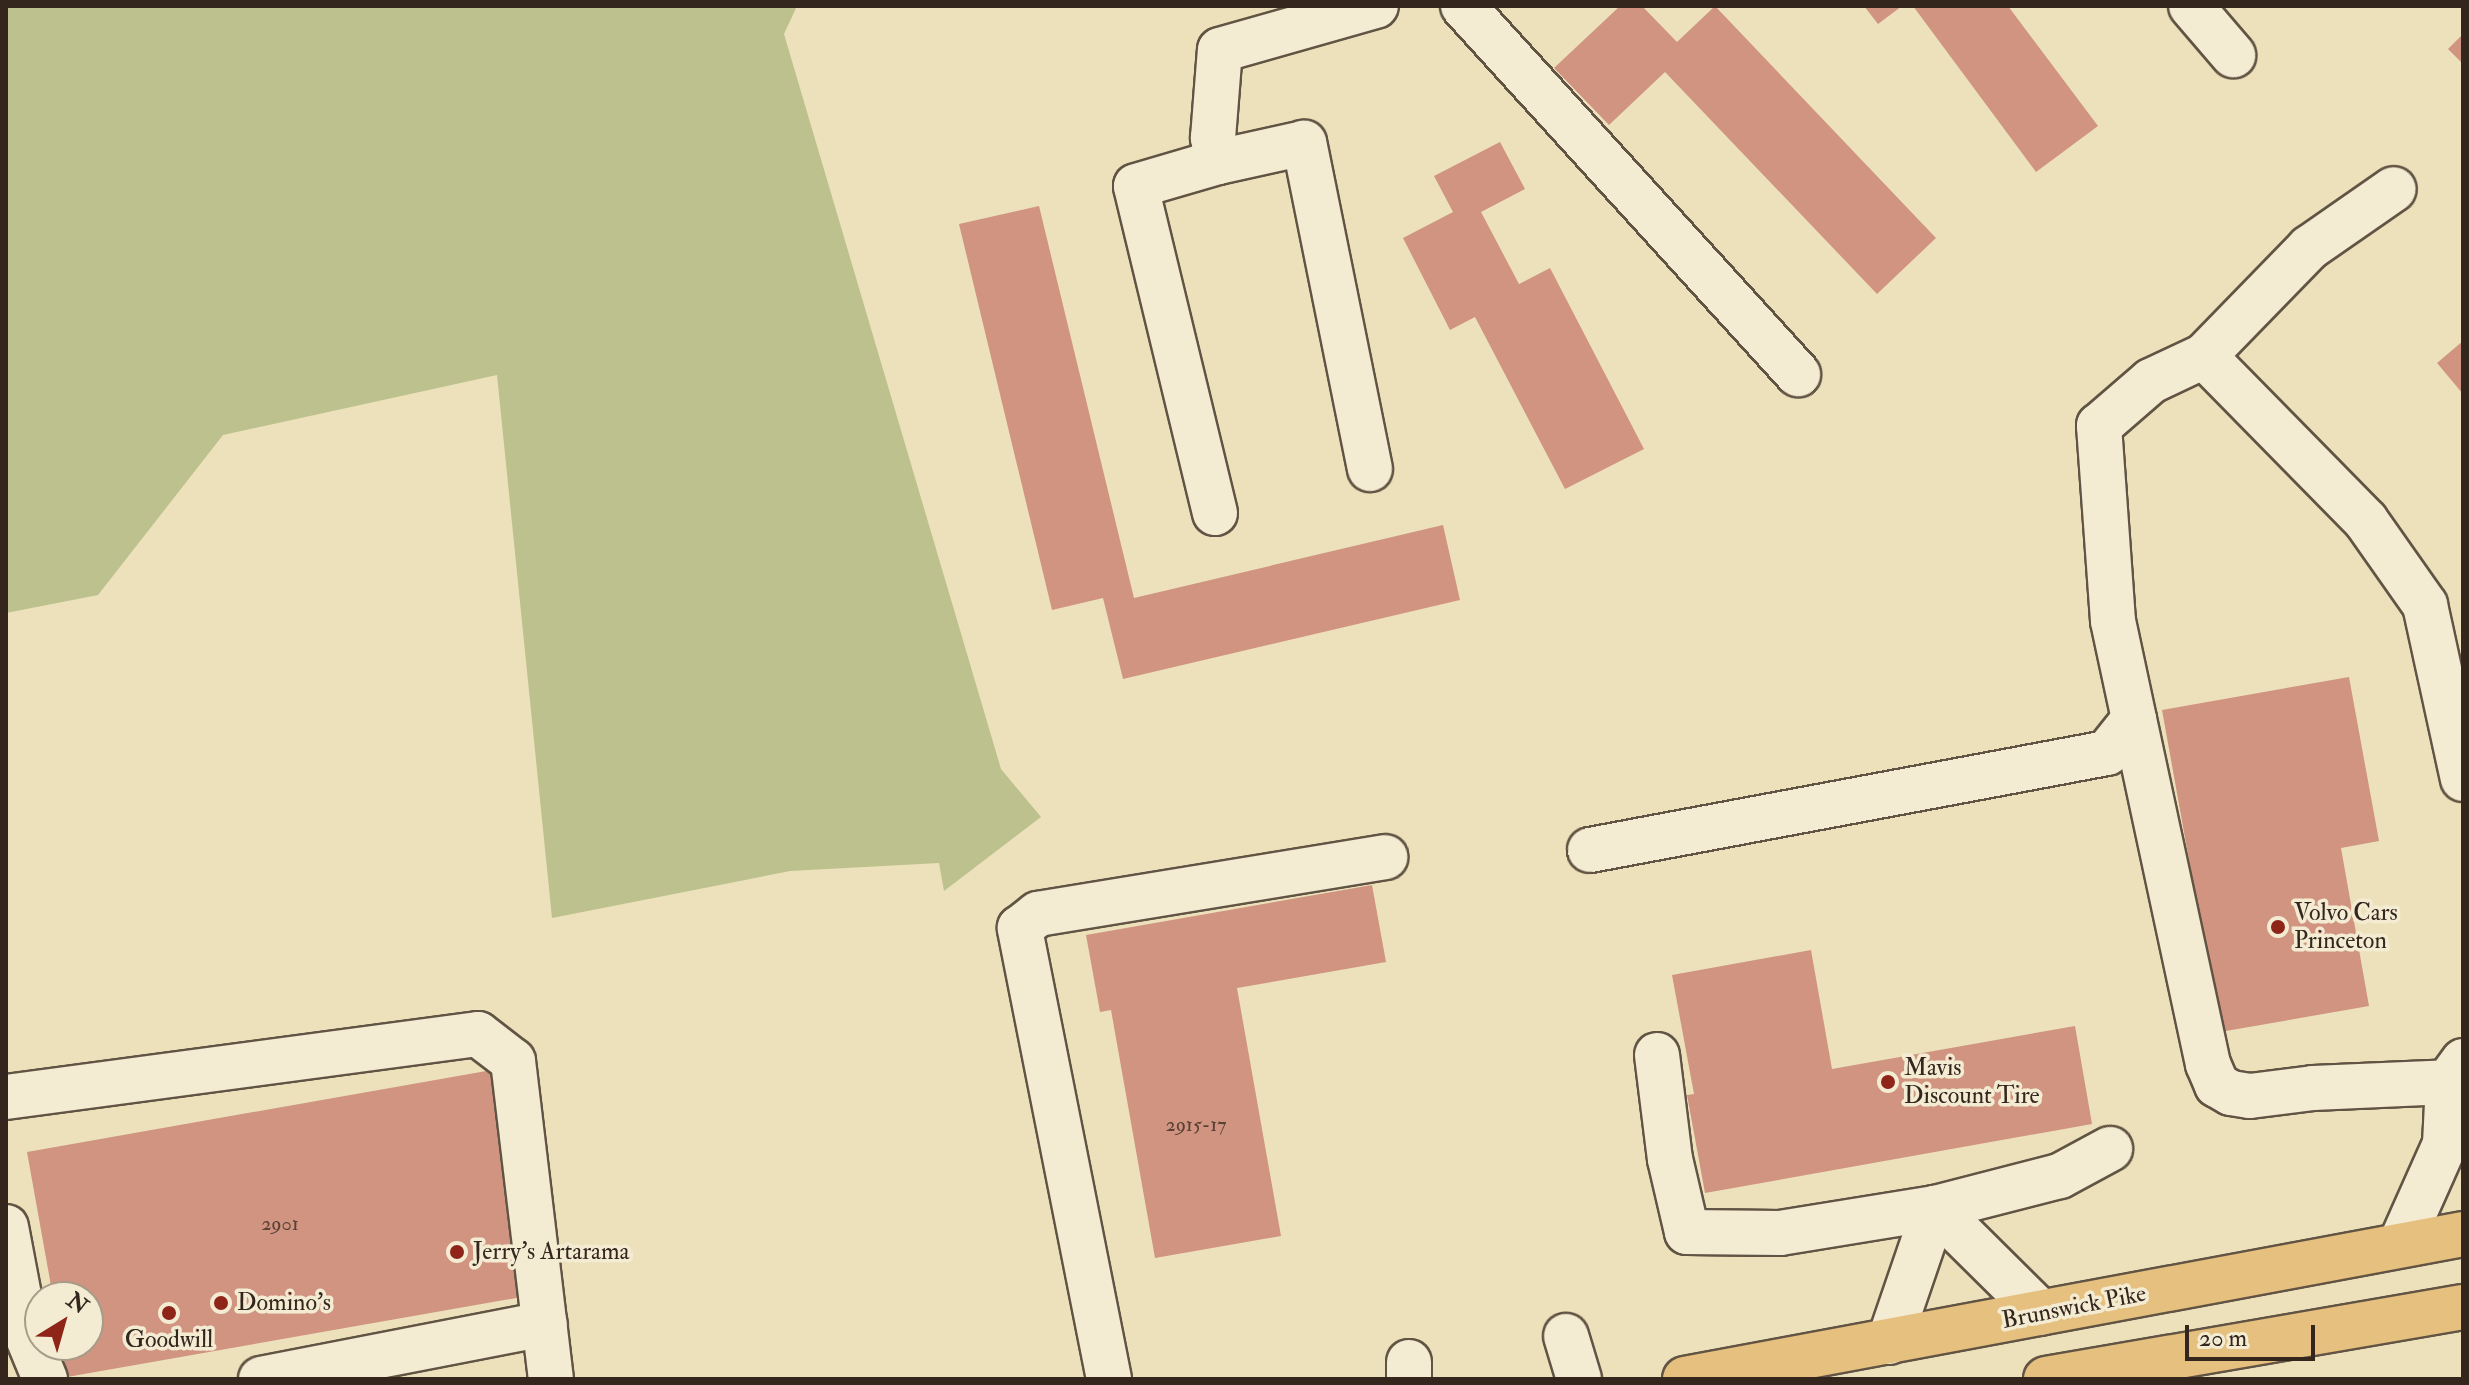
<!DOCTYPE html>
<style>
body{margin:0}
#map{position:relative;width:2469px;height:1385px;overflow:hidden;background:#ece1bb;font-family:"IM FELL Double Pica",serif}
div>[style]{position:absolute}
[style*='--x']{left:calc(var(--x)*1px);top:calc(var(--y)*1px);width:calc(var(--w)*1px);rotate:calc(var(--a)*1deg)}
.green>*{inset:0;background:#bcc18d}
.building>*{inset:0;background:#d09481}
.roads{filter:drop-shadow(2px 0 #625444) drop-shadow(-2px 0 #625444) drop-shadow(0 2px #625444) drop-shadow(0 -2px #625444)}
.minor>*{height:44px;margin:-22px;padding:0 22px;transform-origin:22px;border-radius:22px;background:#f3ecd3}
.highway>*{height:44px;margin:-22px;padding:0 22px;transform-origin:22px;border-radius:22px;background:#e6c07e}
.dots>*{width:22px;height:22px;translate:-50% -50%;box-sizing:border-box;border:4px solid #f3ecd3;border-radius:50%}
span{translate:-50% -50%;white-space:nowrap;text-align:center;line-height:1.15;-webkit-text-stroke:7px #f3ecd3;paint-order:stroke}
.number-label{font-size:20px;color:#5b4136}
.number-label span{-webkit-text-stroke-width:0}
.poi-label{font-size:24px;color:#34251d}
.left{translate:0 -50%;text-align:left}
.street-label{font-size:24px;color:#34251d}
.frame{position:absolute;inset:0;border:8px solid #34251d;pointer-events:none}
.north{position:absolute;left:24px;top:1281px;width:80px;height:80px;box-sizing:border-box;background:#f3ecd3;border:2px solid #a79c8a;border-radius:50%;rotate:37deg;font-size:22px;font-weight:700;line-height:32px;text-align:center;color:#34251d}
.north::after{content:'';display:block;margin:auto;width:28px;height:36px;background:#8f2418;clip-path:polygon(50% 0,100% 100%,50% 72%,0 100%)}
.scale{position:absolute;left:2185px;top:1325px;width:130px;height:36px;box-sizing:border-box;border:4px solid #34251d;border-top:0;padding-left:10px;font-size:24px;line-height:28px;white-space:nowrap;color:#34251d;-webkit-text-stroke:6px #f3ecd3;paint-order:stroke}
</style>
<div id="map">
<div class="green">
<i style="clip-path:polygon(6px 6px,797px 6px,784px 34px,1001px 769px,1041px 817px,944px 891px,939px 863px,790px 871px,552px 918px,497px 375px,223px 435px,98px 595px,6px 613px)"></i>
</div>
<div class="building">
<i style="clip-path:polygon(1620px 6px,1642px 6px,1677px 42px,1715px 6px,1936px 238px,1877px 294px,1665px 72px,1609px 125px,1554px 68px)"></i>
<i style="clip-path:polygon(1864px 6px,1902px 6px,1878px 24px)"></i>
<i style="clip-path:polygon(1913px 6px,2008px 6px,2098px 126px,2036px 172px)"></i>
<i style="clip-path:polygon(2463px 34px,2463px 64px,2448px 49px)"></i>
<i style="clip-path:polygon(1500px 142px,1525px 189px,1481px 212px,1519px 284px,1550px 268px,1644px 449px,1565px 489px,1475px 317px,1450px 330px,1403px 238px,1453px 212px,1434px 176px)"></i>
<i style="clip-path:polygon(1039px 206px,1134px 598px,1443px 525px,1460px 600px,1123px 679px,1103px 598px,1052px 610px,959px 224px)"></i>
<i style="clip-path:polygon(2463px 341px,2463px 394px,2437px 363px)"></i>
<i style="clip-path:polygon(2349px 677px,2379px 841px,2341px 848px,2369px 1006px,2220px 1032px,2162px 710px)"></i>
<i style="clip-path:polygon(1372px 885px,1386px 962px,1237px 988px,1281px 1236px,1155px 1258px,1111px 1010px,1100px 1012px,1086px 935px)"></i>
<i style="clip-path:polygon(1811px 950px,1832px 1069px,2075px 1026px,2092px 1124px,1705px 1193px,1687px 1095px,1694px 1094px,1672px 975px)"></i>
<i style="clip-path:polygon(492px 1070px,533px 1295px,67px 1377px,62px 1345px,88px 1345px,88px 1297px,53px 1297px,27px 1152px)"></i>
</div>
<div class="roads">
<div class="minor">
<i style="--x:1463;--y:6;--w:498;--a:47.7"></i>
<i style="--x:2191;--y:6;--w:65;--a:49.4"></i>
<i style="--x:2204;--y:356;--w:151;--a:-45.8"></i>
<i style="--x:2309;--y:248;--w:103;--a:-34.8"></i>
<i style="--x:1370;--y:469;--w:333;--a:-101.4"></i>
<i style="--x:1304;--y:143;--w:88;--a:167.5"></i>
<i style="--x:1218;--y:162;--w:25;--a:-102"></i>
<i style="--x:1213;--y:138;--w:88;--a:-85.5"></i>
<i style="--x:1220;--y:50;--w:162;--a:-15.8"></i>
<i style="--x:1215;--y:513;--w:336;--a:-103.6"></i>
<i style="--x:1136;--y:186;--w:85;--a:-16.3"></i>
<i style="--x:2134;--y:719;--w:353;--a:77.9"></i>
<i style="--x:2208;--y:1064;--w:23;--a:67"></i>
<i style="--x:2217;--y:1085;--w:16;--a:30"></i>
<i style="--x:2231;--y:1093;--w:19;--a:9"></i>
<i style="--x:2250;--y:1096;--w:64;--a:-7.2"></i>
<i style="--x:2313;--y:1088;--w:135;--a:-2.5"></i>
<i style="--x:1590;--y:850;--w:526;--a:-10.63"></i>
<i style="--x:2107;--y:753;--w:43;--a:-51.5"></i>
<i style="--x:2134;--y:719;--w:100;--a:-102.1"></i>
<i style="--x:2113;--y:621;--w:196;--a:-94.1"></i>
<i style="--x:2099;--y:426;--w:69;--a:-40.9"></i>
<i style="--x:2151;--y:381;--w:59;--a:-25.3"></i>
<i style="--x:2204;--y:356;--w:231;--a:45.5"></i>
<i style="--x:2366;--y:521;--w:103;--a:54.9"></i>
<i style="--x:2425;--y:605;--w:178;--a:77.7"></i>
<i style="--x:1657;--y:1055;--w:105;--a:82.9"></i>
<i style="--x:1670;--y:1159;--w:75;--a:76.9"></i>
<i style="--x:1687;--y:1232;--w:93;--a:0.6"></i>
<i style="--x:1780;--y:1233;--w:157;--a:-9.2"></i>
<i style="--x:1935;--y:1208;--w:129;--a:-14.4"></i>
<i style="--x:2060;--y:1176;--w:57;--a:-28.4"></i>
<i style="--x:6;--y:1097;--w:476;--a:-7.6"></i>
<i style="--x:478;--y:1034;--w:44;--a:37.6"></i>
<i style="--x:513;--y:1061;--w:320;--a:83.2"></i>
<i style="--x:1935;--y:1208;--w:149;--a:44.7"></i>
<i style="--x:6;--y:1227;--w:108;--a:79.3"></i>
<i style="--x:26;--y:1333;--w:50;--a:67.6"></i>
<i style="--x:2400;--y:1245;--w:111;--a:-66"></i>
<i style="--x:2445;--y:1144;--w:62;--a:-87.2"></i>
<i style="--x:2448;--y:1082;--w:26;--a:-54"></i>
<i style="--x:1566;--y:1336;--w:45;--a:73.2"></i>
<i style="--x:1889;--y:1342;--w:142;--a:-71.1"></i>
<i style="--x:261;--y:1379;--w:289;--a:-11"></i>
<i style="--x:1109;--y:1379;--w:460;--a:-101.2"></i>
<i style="--x:1020;--y:928;--w:23;--a:-38"></i>
<i style="--x:1038;--y:914;--w:352;--a:-9.3"></i>
<i style="--x:1409;--y:1379;--w:17;--a:-90"></i>
</div>
<div class="highway">
<i style="--x:1685;--y:1379;--w:791;--a:-10.56"></i>
<i style="--x:2046;--y:1379;--w:423;--a:-9.8"></i>
</div>
</div>
<div class="dots">
<i style="left:2278px;top:927px;background:#8f2418"></i>
<i style="left:1888px;top:1082px;background:#8f2418"></i>
<i style="left:457px;top:1252px;background:#8f2418"></i>
<i style="left:221px;top:1303px;background:#8f2418"></i>
<i style="left:169px;top:1313px;background:#8f2418"></i>
</div>
<div class="number-label">
<span style="left:1196px;top:1124px">2915-17</span>
<span style="left:280px;top:1223px">2901</span>
</div>
<div class="poi-label">
<span class="left" style="left:2294px;top:927px">Volvo Cars<br>Princeton</span>
<span class="left" style="left:1904px;top:1082px">Mavis<br>Discount Tire</span>
<span class="left" style="left:473px;top:1252px">Jerry's Artarama</span>
<span class="left" style="left:237px;top:1303px">Domino's</span>
<span style="left:169px;top:1340px">Goodwill</span>
</div>
<div class="street-label">
<span style="left:2074px;top:1307px;rotate:-11deg">Brunswick Pike</span>
</div>
<div class="frame"></div>
<div class="north">N</div>
<div class="scale">20 m</div>
</div>
